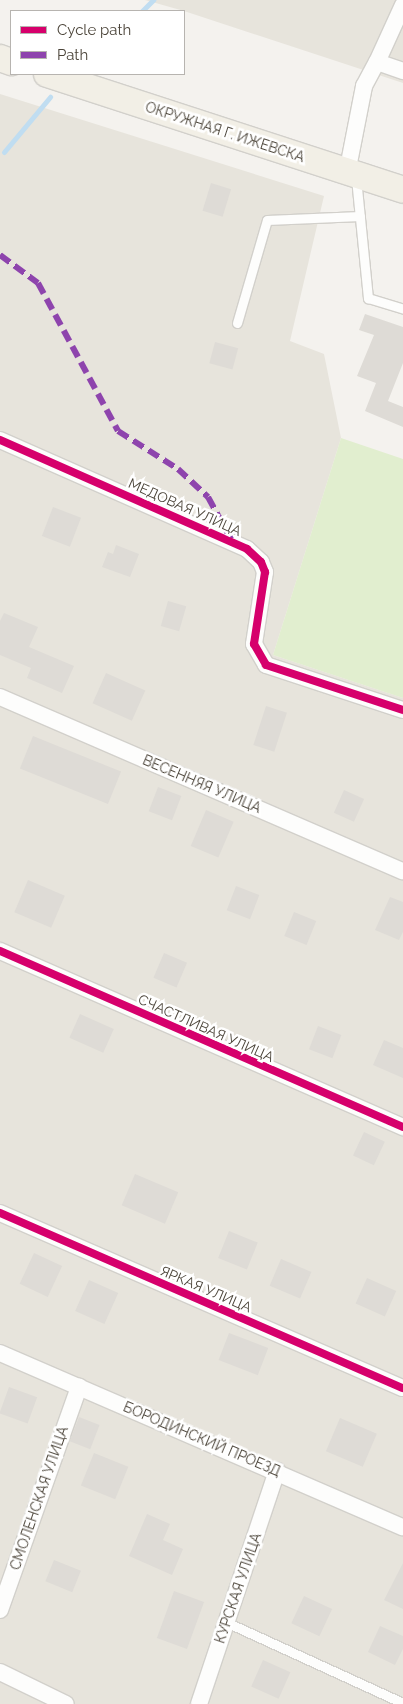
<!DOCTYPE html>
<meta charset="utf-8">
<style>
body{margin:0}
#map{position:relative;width:403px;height:1704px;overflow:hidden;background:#f4f2ee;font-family:Raleway,sans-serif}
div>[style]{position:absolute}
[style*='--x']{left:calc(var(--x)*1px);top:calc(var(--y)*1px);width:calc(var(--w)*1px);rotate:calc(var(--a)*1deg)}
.residential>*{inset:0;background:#e7e4dc}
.green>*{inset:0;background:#e1eecf}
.stream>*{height:5px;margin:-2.5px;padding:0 2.5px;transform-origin:2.5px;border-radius:2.5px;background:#c0ddf1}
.building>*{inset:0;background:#dedbd6;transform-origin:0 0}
.roads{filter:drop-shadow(1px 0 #d2d0cb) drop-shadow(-1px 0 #d2d0cb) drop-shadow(0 1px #d2d0cb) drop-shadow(0 -1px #d2d0cb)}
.lane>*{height:9px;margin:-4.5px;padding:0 4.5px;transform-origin:4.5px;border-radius:4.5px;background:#fdfdfc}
.street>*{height:16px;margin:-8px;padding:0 8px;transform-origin:8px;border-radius:8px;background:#fdfdfc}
.primary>*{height:26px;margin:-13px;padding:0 13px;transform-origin:13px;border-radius:13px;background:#f2efe6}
.quiet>*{height:6px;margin-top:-3px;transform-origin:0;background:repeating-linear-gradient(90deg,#8e44ad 0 12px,transparent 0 18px)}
.cycleway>*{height:8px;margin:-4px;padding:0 4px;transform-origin:4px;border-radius:4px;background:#d6006c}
span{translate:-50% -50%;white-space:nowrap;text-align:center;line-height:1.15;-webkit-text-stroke:5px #fff;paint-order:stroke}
.street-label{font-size:14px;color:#4b4439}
.legend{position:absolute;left:10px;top:10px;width:175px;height:65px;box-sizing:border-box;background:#fff;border:1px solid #b7b4b0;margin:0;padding:6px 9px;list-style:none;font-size:15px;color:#4b4439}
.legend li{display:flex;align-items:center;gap:10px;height:25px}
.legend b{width:25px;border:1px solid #b7b4b0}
</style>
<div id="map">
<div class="residential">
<i style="clip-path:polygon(145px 0,403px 0,403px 83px,184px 11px)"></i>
<i style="clip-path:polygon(0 94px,324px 196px,290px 341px,324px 354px,341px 438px,273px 655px,403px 698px,403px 1704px,0 1704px)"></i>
</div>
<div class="green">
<i style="clip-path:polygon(341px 438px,403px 459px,403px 698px,273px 655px)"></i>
</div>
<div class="stream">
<i style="--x:142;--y:11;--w:16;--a:-45"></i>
<i style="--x:4;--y:152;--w:72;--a:-50.1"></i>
</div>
<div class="building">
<i style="left:211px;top:183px;width:21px;height:29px;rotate:17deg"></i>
<i style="clip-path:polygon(365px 314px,403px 327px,403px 363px,388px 401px,403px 407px,403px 427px,365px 411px,376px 383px,357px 376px,374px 335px,359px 330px)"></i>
<i style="left:215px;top:342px;width:24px;height:22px;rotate:15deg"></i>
<i style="left:53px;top:507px;width:30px;height:31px;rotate:21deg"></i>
<i style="clip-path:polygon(116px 545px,139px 554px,130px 577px,102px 567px,108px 552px,113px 554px)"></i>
<i style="left:168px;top:601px;width:19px;height:26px;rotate:16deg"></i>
<i style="clip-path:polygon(4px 613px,38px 627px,29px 647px,74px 666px,62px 693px,27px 678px,31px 668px,0 655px,0 621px)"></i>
<i style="left:106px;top:673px;width:43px;height:33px;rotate:24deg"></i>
<i style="left:266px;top:706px;width:22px;height:41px;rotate:18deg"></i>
<i style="left:33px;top:736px;width:95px;height:35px;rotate:22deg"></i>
<i style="left:158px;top:787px;width:25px;height:26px;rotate:21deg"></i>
<i style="left:344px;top:790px;width:22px;height:25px;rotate:24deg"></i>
<i style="left:206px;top:810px;width:30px;height:39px;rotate:23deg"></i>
<i style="left:28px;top:880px;width:40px;height:35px;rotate:23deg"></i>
<i style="left:236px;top:886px;width:25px;height:26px;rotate:21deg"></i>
<i style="clip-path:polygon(390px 897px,403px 902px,403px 932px,399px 940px,375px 930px)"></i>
<i style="left:294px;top:912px;width:24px;height:26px;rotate:22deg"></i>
<i style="left:164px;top:953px;width:25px;height:27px;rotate:23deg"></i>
<i style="left:80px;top:1014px;width:37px;height:26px;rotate:24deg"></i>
<i style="left:318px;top:1026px;width:25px;height:25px;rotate:21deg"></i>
<i style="clip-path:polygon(384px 1040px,403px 1048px,403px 1078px,373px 1065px)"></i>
<i style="left:364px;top:1132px;width:23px;height:26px;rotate:25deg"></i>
<i style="left:135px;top:1174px;width:47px;height:34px;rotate:23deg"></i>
<i style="left:229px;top:1231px;width:31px;height:29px;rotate:22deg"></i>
<i style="left:34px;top:1253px;width:31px;height:34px;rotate:25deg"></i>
<i style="left:281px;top:1259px;width:33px;height:29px;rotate:23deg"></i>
<i style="left:367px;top:1278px;width:32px;height:28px;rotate:24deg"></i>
<i style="left:89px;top:1280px;width:32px;height:34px;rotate:24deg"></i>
<i style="left:229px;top:1333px;width:42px;height:29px;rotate:21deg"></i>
<i style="left:9px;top:1387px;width:30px;height:28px;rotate:20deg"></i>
<i style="left:79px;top:1417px;width:22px;height:26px;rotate:21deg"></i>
<i style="left:340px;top:1418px;width:40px;height:36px;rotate:23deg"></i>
<i style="left:94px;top:1453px;width:37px;height:35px;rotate:22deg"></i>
<i style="clip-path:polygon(147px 1514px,170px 1524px,163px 1540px,183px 1549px,172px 1575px,129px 1556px)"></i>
<i style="left:54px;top:1560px;width:29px;height:23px;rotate:22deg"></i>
<i style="clip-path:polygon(403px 1563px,403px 1609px,384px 1600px)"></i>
<i style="left:174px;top:1591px;width:32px;height:50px;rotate:20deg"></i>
<i style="left:304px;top:1596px;width:31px;height:30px;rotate:25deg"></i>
<i style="clip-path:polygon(380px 1626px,403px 1636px,403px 1649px,395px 1665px,368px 1652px)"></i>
<i style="left:263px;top:1660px;width:30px;height:29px;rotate:24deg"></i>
</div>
<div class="roads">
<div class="lane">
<i style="--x:356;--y:178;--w:121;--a:84.3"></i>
<i style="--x:368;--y:298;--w:37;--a:17"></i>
<i style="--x:237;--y:323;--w:107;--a:-73.8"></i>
<i style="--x:267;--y:220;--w:93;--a:-2.5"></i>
<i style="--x:226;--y:1622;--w:195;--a:24.6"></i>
</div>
<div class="street">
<i style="--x:403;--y:5;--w:63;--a:114.5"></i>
<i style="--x:377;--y:62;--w:28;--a:19"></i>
<i style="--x:347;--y:173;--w:89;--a:-78.9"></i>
<i style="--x:364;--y:86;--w:27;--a:-62"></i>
<i style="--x:0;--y:440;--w:270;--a:23.8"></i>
<i style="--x:247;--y:549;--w:19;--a:43"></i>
<i style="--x:261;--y:562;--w:11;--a:68"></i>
<i style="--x:265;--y:572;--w:73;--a:98.7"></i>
<i style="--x:254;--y:644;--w:24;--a:60"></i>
<i style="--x:266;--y:665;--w:144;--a:18.2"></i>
<i style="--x:0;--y:697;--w:439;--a:23.4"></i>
<i style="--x:0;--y:951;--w:440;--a:23.6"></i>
<i style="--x:0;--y:1213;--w:439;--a:23.5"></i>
<i style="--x:0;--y:1353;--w:439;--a:23.4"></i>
<i style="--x:0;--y:1610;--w:237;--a:-70.5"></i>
<i style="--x:0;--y:1672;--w:73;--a:25.9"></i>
<i style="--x:199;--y:1704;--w:246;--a:-71.5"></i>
</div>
<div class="primary">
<i style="--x:0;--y:58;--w:12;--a:20"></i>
<i style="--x:47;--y:74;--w:374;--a:18"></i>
</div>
</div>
<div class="quiet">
<i style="--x:0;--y:255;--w:47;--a:36.4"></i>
<i style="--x:38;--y:283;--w:168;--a:61.6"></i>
<i style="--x:118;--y:431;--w:71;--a:32.3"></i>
<i style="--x:178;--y:469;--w:41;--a:43"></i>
<i style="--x:208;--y:497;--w:50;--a:61.4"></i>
</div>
<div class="cycleway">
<i style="--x:0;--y:440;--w:270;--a:23.8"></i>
<i style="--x:247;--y:549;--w:19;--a:43"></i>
<i style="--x:261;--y:562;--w:11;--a:68"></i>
<i style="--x:265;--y:572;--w:73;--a:98.7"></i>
<i style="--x:254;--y:644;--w:24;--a:60"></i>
<i style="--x:266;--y:665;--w:144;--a:18.2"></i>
<i style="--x:0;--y:951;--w:440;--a:23.6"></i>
<i style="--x:0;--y:1213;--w:439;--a:23.5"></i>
</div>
<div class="street-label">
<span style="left:225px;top:132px;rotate:18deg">ОКРУЖНАЯ Г. ИЖЕВСКА</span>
<span style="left:185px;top:507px;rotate:24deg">МЕДОВАЯ УЛИЦА</span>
<span style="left:202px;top:784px;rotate:23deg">ВЕСЕННЯЯ УЛИЦА</span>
<span style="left:206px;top:1028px;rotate:24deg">СЧАСТЛИВАЯ УЛИЦА</span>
<span style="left:206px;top:1289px;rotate:23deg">ЯРКАЯ УЛИЦА</span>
<span style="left:202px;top:1439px;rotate:23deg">БОРОДИНСКИЙ ПРОЕЗД</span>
<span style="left:39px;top:1498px;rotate:-71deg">СМОЛЕНСКАЯ УЛИЦА</span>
<span style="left:238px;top:1588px;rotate:-71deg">КУРСКАЯ УЛИЦА</span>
</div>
<ul class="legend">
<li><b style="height:6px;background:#d6006c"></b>Cycle path</li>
<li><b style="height:6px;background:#8e44ad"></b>Path</li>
</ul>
</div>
